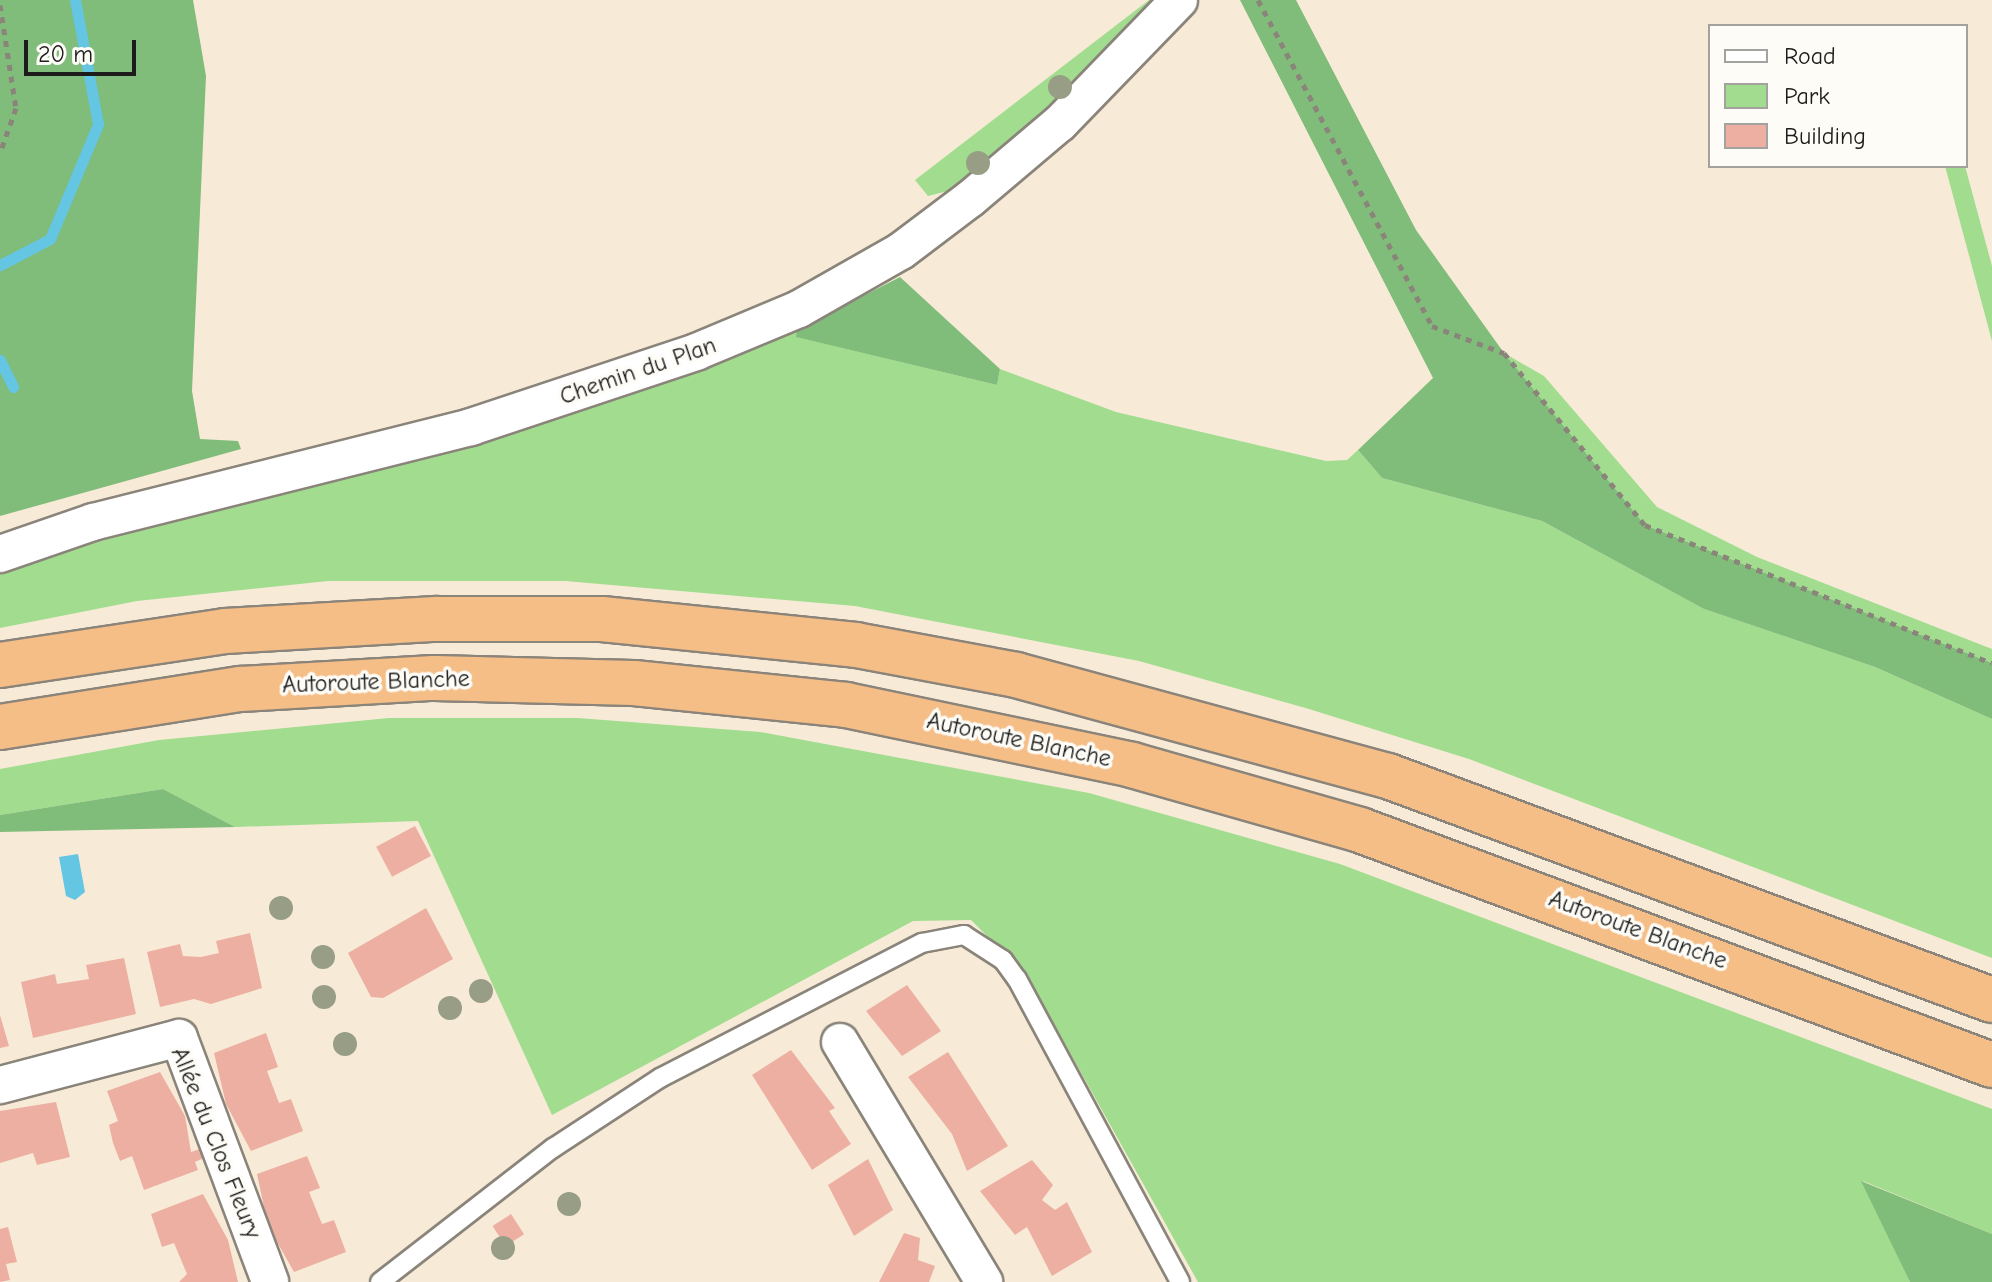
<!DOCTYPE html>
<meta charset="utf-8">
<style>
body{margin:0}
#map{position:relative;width:1992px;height:1282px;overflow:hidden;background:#f7ebd7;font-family:"Comic Neue",sans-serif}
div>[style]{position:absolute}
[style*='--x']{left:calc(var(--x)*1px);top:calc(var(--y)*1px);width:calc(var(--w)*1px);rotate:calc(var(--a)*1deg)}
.green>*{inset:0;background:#a1dc8f}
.forest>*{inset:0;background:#80bc7a}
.water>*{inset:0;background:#64c6e2}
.stream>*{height:11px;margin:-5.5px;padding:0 5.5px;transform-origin:5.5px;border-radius:5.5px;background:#64c6e2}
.building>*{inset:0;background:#edafa2;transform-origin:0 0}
.path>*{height:5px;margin-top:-2.5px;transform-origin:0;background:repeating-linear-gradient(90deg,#8a847a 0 6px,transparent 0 12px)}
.roads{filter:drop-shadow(2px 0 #8a847a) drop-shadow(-2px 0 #8a847a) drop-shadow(0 2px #8a847a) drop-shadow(0 -2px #8a847a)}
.lane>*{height:18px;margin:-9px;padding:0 9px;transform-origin:9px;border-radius:9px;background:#fff}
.street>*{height:36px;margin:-18px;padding:0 18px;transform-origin:18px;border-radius:18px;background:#fff}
.highway>*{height:44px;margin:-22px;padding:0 22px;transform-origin:22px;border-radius:22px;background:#f6be87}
.trees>*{width:24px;height:24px;margin:-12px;border-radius:50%;background:#989e86}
span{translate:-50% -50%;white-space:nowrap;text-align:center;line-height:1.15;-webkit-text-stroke:7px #fdfcf7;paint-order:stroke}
.street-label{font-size:24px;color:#1c1c1c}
.legend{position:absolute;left:1708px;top:24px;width:260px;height:144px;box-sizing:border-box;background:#fdfcf7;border:2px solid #a3a29f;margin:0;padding:10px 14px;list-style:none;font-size:24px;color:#1c1c1c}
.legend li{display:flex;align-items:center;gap:16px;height:40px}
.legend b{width:40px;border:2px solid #a3a29f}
.scale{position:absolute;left:24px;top:40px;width:112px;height:36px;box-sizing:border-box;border:4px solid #1c1c1c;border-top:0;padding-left:10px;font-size:24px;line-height:28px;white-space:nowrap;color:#1c1c1c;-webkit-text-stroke:6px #fdfcf7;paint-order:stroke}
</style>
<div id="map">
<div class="green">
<i style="clip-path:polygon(1149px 0,1159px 0,1079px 88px,960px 188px,928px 196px,915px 180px)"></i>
<i style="clip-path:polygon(1945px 166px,1965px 166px,1992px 266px,1992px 341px)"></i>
<i style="clip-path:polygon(797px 330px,797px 337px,997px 385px,1000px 369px,1116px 412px,1326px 461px,1347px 460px,1358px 450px,1382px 478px,1542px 521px,1704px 609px,1875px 667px,1992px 719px,1992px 958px,1469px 759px,1309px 709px,1139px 661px,855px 606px,565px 581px,328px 581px,137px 601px,0 628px,0 570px,702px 368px)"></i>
<i style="clip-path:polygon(1504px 353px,1544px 376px,1657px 507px,1757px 557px,1992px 649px,1992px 663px,1645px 525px)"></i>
<i style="clip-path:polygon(389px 718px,578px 718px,760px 732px,1089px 793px,1340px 864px,1992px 1109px,1992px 1234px,1863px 1181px,1910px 1282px,1198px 1282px,1027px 976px,971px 920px,913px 921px,552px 1115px,418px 821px,235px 827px,163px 789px,0 815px,0 769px,159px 740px)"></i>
</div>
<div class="forest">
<i style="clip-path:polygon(0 0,193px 0,206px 76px,192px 391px,200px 439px,238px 441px,241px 449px,0 516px)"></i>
<i style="clip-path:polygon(1240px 0,1296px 0,1416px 230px,1504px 353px,1645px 525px,1992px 663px,1992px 719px,1875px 667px,1704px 609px,1542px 521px,1382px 478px,1358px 450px,1433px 378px)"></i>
<i style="clip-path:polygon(900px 277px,1000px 369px,997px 385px,796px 337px,797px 330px)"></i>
<i style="clip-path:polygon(163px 789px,235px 827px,0 832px,0 815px)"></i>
<i style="clip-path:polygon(1861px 1181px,1992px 1234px,1992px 1282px,1910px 1282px)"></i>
</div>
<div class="water">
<i style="clip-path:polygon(78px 854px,85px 892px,75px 900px,66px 896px,59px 857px)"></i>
</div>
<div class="stream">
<i style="--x:0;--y:265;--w:56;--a:-27.5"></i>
<i style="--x:50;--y:239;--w:125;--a:-67.3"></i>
<i style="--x:98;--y:124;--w:126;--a:-100.5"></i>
<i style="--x:0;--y:360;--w:30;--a:64"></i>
</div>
<div class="building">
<i style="left:415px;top:826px;width:34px;height:44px;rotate:62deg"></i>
<i style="clip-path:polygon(426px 908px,453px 959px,383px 998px,371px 997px,348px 953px)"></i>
<i style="clip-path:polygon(250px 933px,262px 988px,211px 1004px,194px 999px,160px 1007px,147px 952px,180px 944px,183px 956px,201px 957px,219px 953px,216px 941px)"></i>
<i style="clip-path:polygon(124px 958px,136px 1014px,33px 1038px,21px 982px,55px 974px,57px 984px,89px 979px,86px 965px)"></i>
<i style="clip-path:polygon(907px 985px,941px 1031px,902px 1056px,866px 1011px)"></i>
<i style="clip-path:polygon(0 1015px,9px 1046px,0 1048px)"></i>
<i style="clip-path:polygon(266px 1033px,278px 1067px,267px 1071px,279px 1103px,291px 1099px,303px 1131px,251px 1151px,226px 1104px,214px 1053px)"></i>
<i style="clip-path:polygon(791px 1050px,835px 1108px,829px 1111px,851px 1144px,812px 1170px,752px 1075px)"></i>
<i style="clip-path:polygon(948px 1052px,1008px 1146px,967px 1171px,952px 1134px,908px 1077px)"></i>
<i style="clip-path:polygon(160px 1072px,185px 1116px,191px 1152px,200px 1149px,204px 1158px,195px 1162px,198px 1170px,144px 1190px,132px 1156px,120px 1161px,113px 1143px,109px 1125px,118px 1121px,107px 1091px)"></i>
<i style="clip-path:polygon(56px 1102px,70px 1157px,37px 1165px,33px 1153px,0 1163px,0 1111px)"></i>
<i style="clip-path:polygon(307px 1156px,320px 1188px,309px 1192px,322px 1224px,334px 1220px,346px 1252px,294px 1272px,268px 1226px,257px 1174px)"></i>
<i style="clip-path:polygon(868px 1159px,893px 1210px,854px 1236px,828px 1185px)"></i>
<i style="clip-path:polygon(1032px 1160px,1053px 1185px,1042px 1200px,1055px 1210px,1067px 1202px,1092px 1252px,1052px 1276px,1027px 1227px,1015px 1235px,980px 1191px)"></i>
<i style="clip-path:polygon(203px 1194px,228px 1240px,238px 1282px,179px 1282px,187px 1274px,174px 1243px,162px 1247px,151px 1214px)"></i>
<i style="left:511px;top:1214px;width:24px;height:22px;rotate:57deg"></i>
<i style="clip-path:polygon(8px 1227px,17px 1262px,6px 1264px,10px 1280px,0 1282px,0 1229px)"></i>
<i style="clip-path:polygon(904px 1233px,920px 1238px,918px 1260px,935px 1266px,929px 1282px,879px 1282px)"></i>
</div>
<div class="path">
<i style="--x:1258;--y:0;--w:370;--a:61.9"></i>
<i style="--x:1432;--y:326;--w:77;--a:20.6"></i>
<i style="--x:1504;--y:353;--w:222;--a:50.7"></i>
<i style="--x:1645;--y:525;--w:373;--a:21.7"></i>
<i style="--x:0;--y:5;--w:104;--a:81.2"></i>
<i style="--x:16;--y:108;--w:48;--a:109.6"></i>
</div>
<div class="roads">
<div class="lane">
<i style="--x:380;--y:1282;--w:219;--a:-37.8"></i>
<i style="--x:553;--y:1148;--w:128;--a:-33.2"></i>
<i style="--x:660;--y:1078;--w:295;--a:-27.3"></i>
<i style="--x:922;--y:943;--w:43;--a:-10.8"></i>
<i style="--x:964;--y:935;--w:46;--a:32.7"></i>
<i style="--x:1003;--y:960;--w:24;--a:54"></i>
<i style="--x:1017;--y:979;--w:344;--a:61.7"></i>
</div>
<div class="street">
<i style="--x:0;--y:554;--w:98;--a:-19"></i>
<i style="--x:93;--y:522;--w:390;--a:-14.1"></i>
<i style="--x:471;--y:427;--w:237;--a:-18.4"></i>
<i style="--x:696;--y:352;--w:112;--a:-22.7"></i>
<i style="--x:799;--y:309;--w:117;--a:-29.6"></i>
<i style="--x:901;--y:251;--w:86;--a:-37"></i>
<i style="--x:970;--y:199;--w:118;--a:-40.2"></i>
<i style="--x:1060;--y:123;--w:171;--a:-45.9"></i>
<i style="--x:840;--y:1042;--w:280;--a:59"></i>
<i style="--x:0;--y:1085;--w:185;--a:-14.7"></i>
<i style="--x:179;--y:1038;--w:260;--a:69.5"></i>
</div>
<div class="highway">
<i style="--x:0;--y:665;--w:228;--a:-8.6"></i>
<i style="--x:225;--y:631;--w:211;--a:-3.3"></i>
<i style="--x:436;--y:619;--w:166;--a:0"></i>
<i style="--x:602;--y:619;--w:255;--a:5.8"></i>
<i style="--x:856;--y:645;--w:163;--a:10.6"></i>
<i style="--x:1016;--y:675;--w:385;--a:15.2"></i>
<i style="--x:1388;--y:776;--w:644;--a:20.35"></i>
<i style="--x:0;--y:727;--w:244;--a:-9"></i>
<i style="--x:241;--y:689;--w:193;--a:-3.3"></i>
<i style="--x:434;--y:678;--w:200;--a:1.4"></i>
<i style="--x:634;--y:683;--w:213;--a:5.9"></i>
<i style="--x:846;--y:705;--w:292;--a:11.8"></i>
<i style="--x:1132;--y:765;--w:237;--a:15.9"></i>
<i style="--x:1360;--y:830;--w:674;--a:20.4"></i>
</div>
</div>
<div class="trees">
<i style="left:1060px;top:87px"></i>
<i style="left:978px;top:163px"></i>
<i style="left:281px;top:908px"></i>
<i style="left:323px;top:957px"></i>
<i style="left:481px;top:991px"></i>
<i style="left:324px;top:997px"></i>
<i style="left:450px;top:1008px"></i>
<i style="left:345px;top:1044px"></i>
<i style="left:569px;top:1204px"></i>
<i style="left:503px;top:1248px"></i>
</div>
<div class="street-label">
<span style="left:638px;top:371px;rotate:-19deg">Chemin du Plan</span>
<span style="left:376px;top:682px;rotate:-2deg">Autoroute Blanche</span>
<span style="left:1019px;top:740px;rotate:12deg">Autoroute Blanche</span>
<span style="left:1638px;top:930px;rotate:20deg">Autoroute Blanche</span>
<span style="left:216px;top:1143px;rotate:68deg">Allée du Clos Fleury</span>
</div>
<ul class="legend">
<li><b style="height:10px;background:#fff"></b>Road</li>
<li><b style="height:22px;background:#a1dc8f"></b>Park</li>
<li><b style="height:22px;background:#edafa2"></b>Building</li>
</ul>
<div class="scale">20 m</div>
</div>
